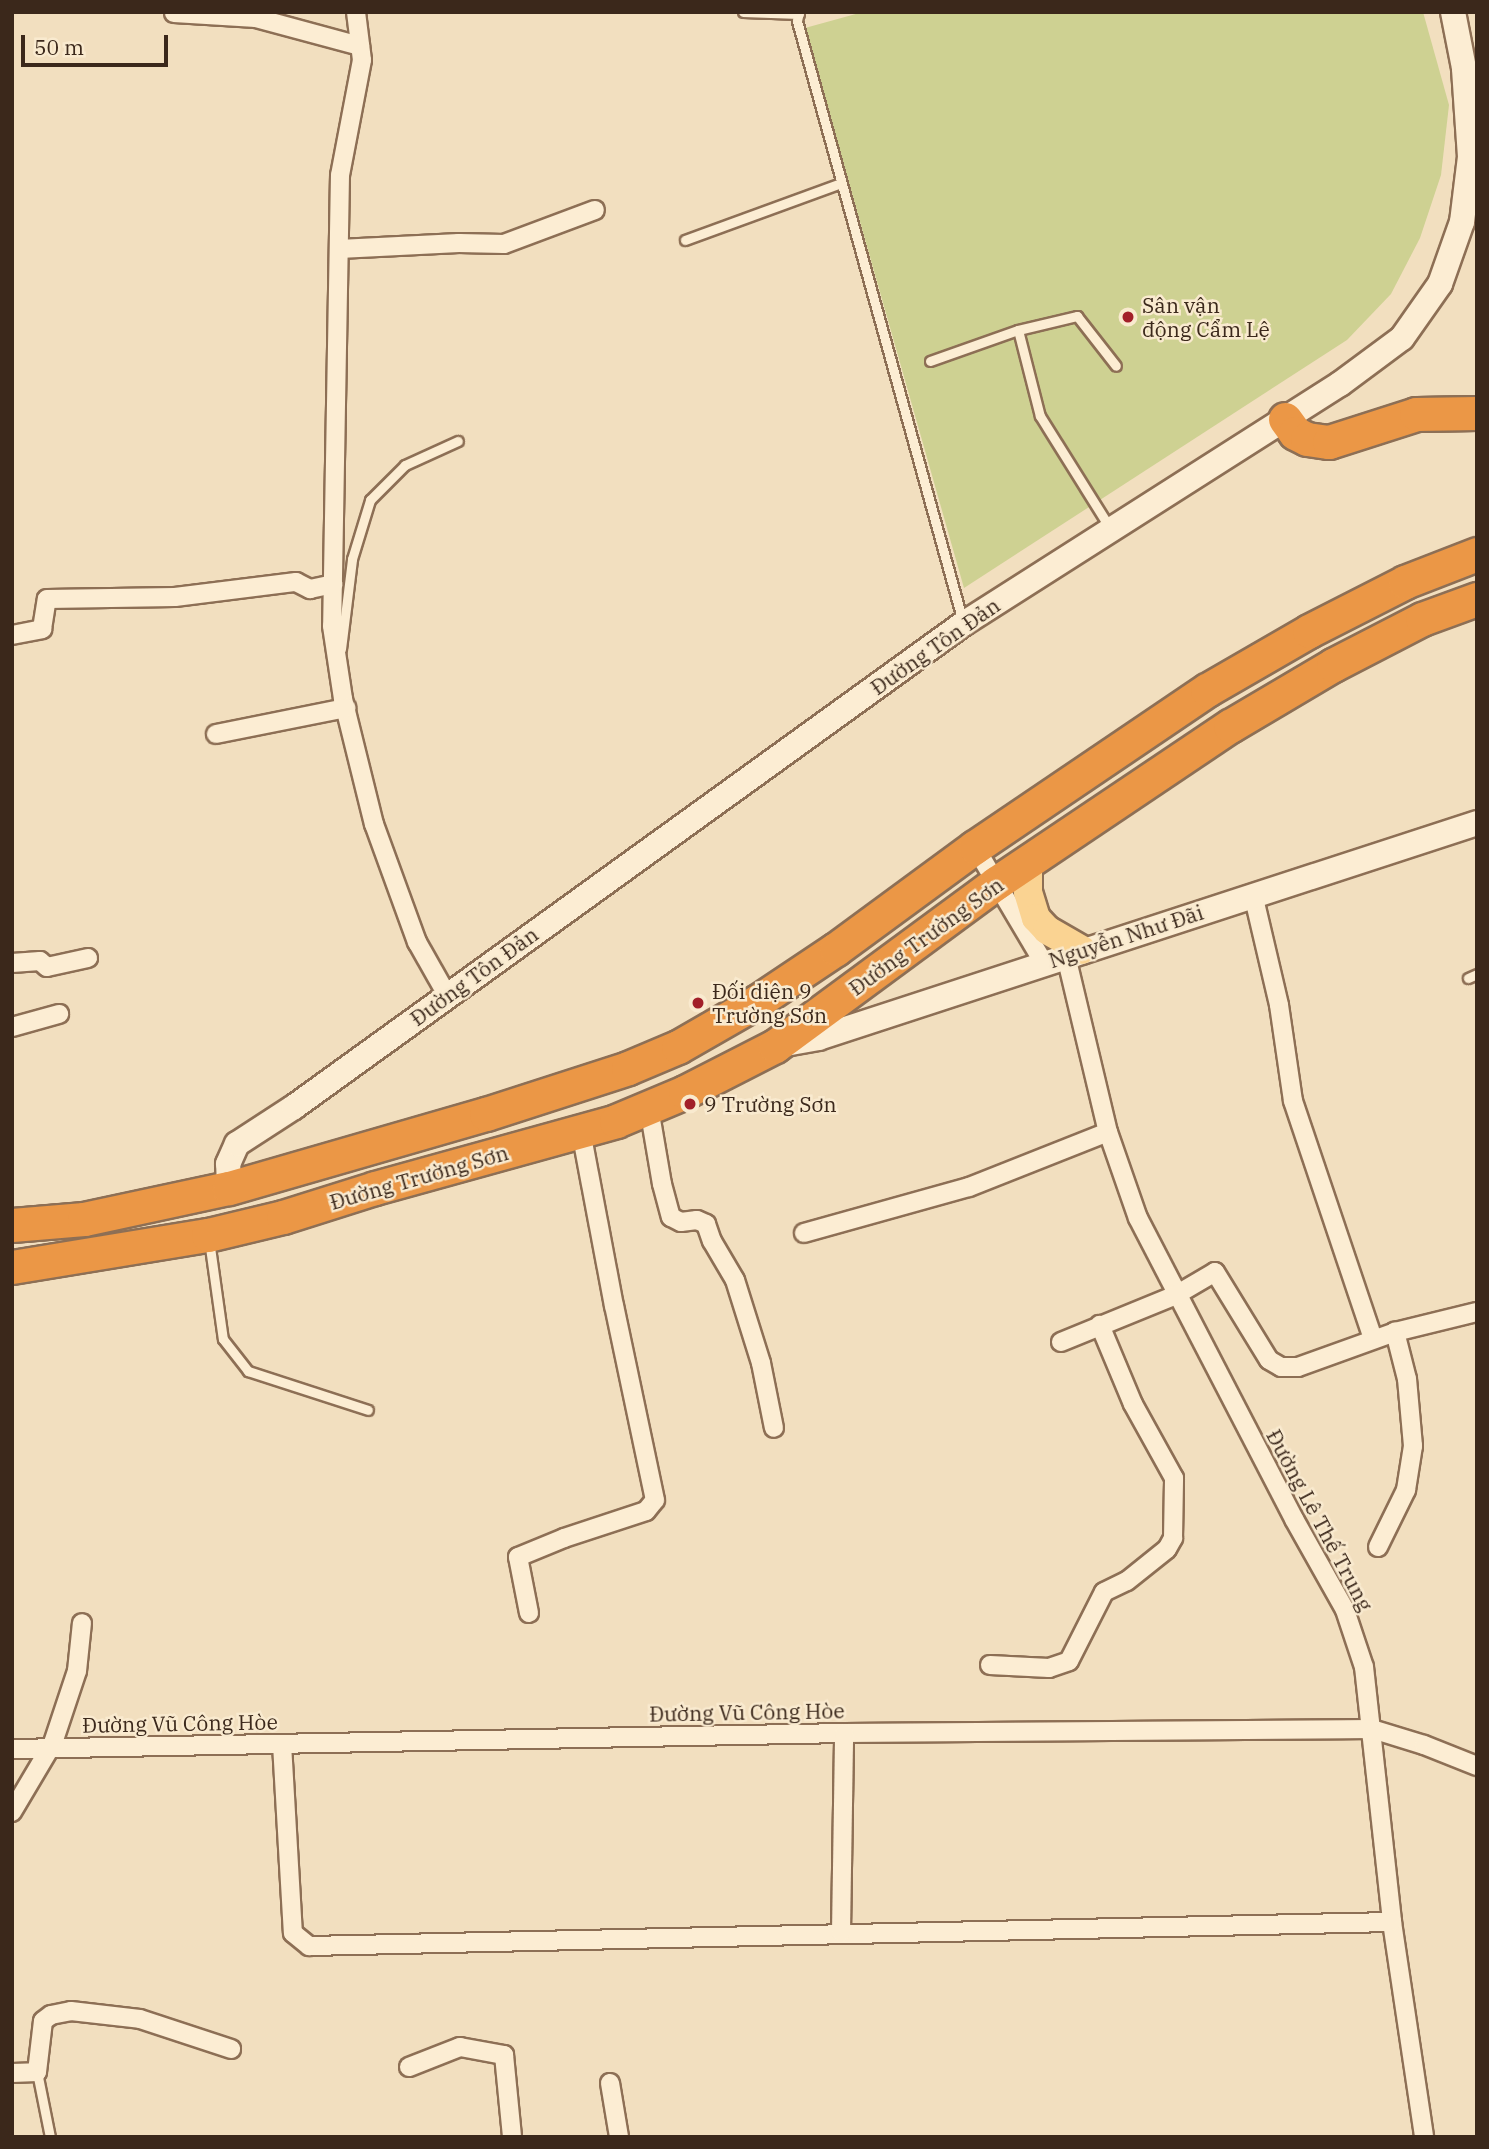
<!DOCTYPE html>
<meta charset="utf-8">
<style>
body{margin:0}
#map{position:relative;width:1489px;height:2149px;overflow:hidden;background:#f2dfbf;font-family:"IBM Plex Serif",serif}
div>[style]{position:absolute}
[style*='--x']{left:calc(var(--x)*1px);top:calc(var(--y)*1px);width:calc(var(--w)*1px);rotate:calc(var(--a)*1deg)}
.green>*{inset:0;background:#ced192}
.roads{filter:drop-shadow(2px 0 #8d6f55) drop-shadow(-2px 0 #8d6f55) drop-shadow(0 2px #8d6f55) drop-shadow(0 -2px #8d6f55)}
.lane>*{height:9px;margin:-4.5px;padding:0 4.5px;transform-origin:4.5px;border-radius:4.5px;background:#fcedd3}
.street>*{height:18px;margin:-9px;padding:0 9px;transform-origin:9px;border-radius:9px;background:#fcedd3}
.secondary>*{height:24px;margin:-12px;padding:0 12px;transform-origin:12px;border-radius:12px;background:#fcedd3}
.primary>*{height:28px;margin:-14px;padding:0 14px;transform-origin:14px;border-radius:14px;background:#fad392}
.highway>*{height:33px;margin:-16.5px;padding:0 16.5px;transform-origin:16.5px;border-radius:16.5px;background:#eb9746}
.dots>*{width:19px;height:19px;translate:-50% -50%;box-sizing:border-box;border:4px solid #f9eacf;border-radius:50%}
span{translate:-50% -50%;white-space:nowrap;text-align:center;line-height:1.15;-webkit-text-stroke:5px #f9eacf;paint-order:stroke}
.poi-label{font-size:21px;color:#3b281b}
.left{translate:0 -50%;text-align:left}
.street-label{font-size:21px;color:#3b281b}
.frame{position:absolute;inset:0;border:14px solid #3b281b;pointer-events:none}
.scale{position:absolute;left:21px;top:35px;width:147px;height:32px;box-sizing:border-box;border:4px solid #3b281b;border-top:0;padding-left:9px;font-size:21px;line-height:24px;white-space:nowrap;color:#3b281b;-webkit-text-stroke:5px #f9eacf;paint-order:stroke}
</style>
<div id="map">
<div class="green">
<i style="clip-path:polygon(863px 12px,1423px 12px,1449px 105px,1441px 175px,1420px 238px,1391px 294px,1347px 340px,964px 588px,805px 28px)"></i>
</div>
<div class="roads">
<div class="lane">
<i style="--x:743;--y:12;--w:56;--a:2"></i>
<i style="--x:799;--y:12;--w:9;--a:103"></i>
<i style="--x:797;--y:21;--w:624;--a:74.56"></i>
<i style="--x:685;--y:240;--w:166;--a:-20.1"></i>
<i style="--x:1018;--y:330;--w:61;--a:-13.3"></i>
<i style="--x:1077;--y:316;--w:63;--a:52"></i>
<i style="--x:930;--y:361;--w:93;--a:-19.4"></i>
<i style="--x:1018;--y:330;--w:89;--a:75.7"></i>
<i style="--x:1040;--y:416;--w:132;--a:58"></i>
<i style="--x:341;--y:649;--w:91;--a:-83"></i>
<i style="--x:352;--y:559;--w:62;--a:-73"></i>
<i style="--x:370;--y:500;--w:49;--a:-45"></i>
<i style="--x:405;--y:465;--w:58;--a:-24.4"></i>
<i style="--x:1468;--y:978;--w:10;--a:-24"></i>
<i style="--x:209;--y:1240;--w:100;--a:82"></i>
<i style="--x:223;--y:1339;--w:41;--a:52"></i>
<i style="--x:248;--y:1371;--w:126;--a:18"></i>
<i style="--x:37;--y:2072;--w:66;--a:78.7"></i>
</div>
<div class="street">
<i style="--x:356;--y:12;--w:48;--a:82.9"></i>
<i style="--x:362;--y:60;--w:117;--a:100.8"></i>
<i style="--x:340;--y:175;--w:451;--a:91"></i>
<i style="--x:332;--y:626;--w:74;--a:81.4"></i>
<i style="--x:343;--y:699;--w:129;--a:76.1"></i>
<i style="--x:374;--y:824;--w:126;--a:70"></i>
<i style="--x:417;--y:942;--w:61;--a:60.5"></i>
<i style="--x:174;--y:13;--w:82;--a:3.5"></i>
<i style="--x:256;--y:18;--w:108;--a:15.1"></i>
<i style="--x:339;--y:249;--w:120;--a:-2.9"></i>
<i style="--x:459;--y:243;--w:45;--a:1.3"></i>
<i style="--x:504;--y:244;--w:97;--a:-20.5"></i>
<i style="--x:12;--y:635;--w:31;--a:-11"></i>
<i style="--x:42;--y:629;--w:30;--a:-81"></i>
<i style="--x:47;--y:599;--w:128;--a:-0.9"></i>
<i style="--x:175;--y:597;--w:122;--a:-7.1"></i>
<i style="--x:296;--y:582;--w:16;--a:27"></i>
<i style="--x:310;--y:589;--w:24;--a:-12"></i>
<i style="--x:216;--y:734;--w:133;--a:-11.3"></i>
<i style="--x:975;--y:847;--w:135;--a:59.3"></i>
<i style="--x:1253;--y:894;--w:114;--a:76.8"></i>
<i style="--x:1279;--y:1005;--w:97;--a:81.7"></i>
<i style="--x:1293;--y:1101;--w:251;--a:71.4"></i>
<i style="--x:1066;--y:956;--w:181;--a:76.6"></i>
<i style="--x:1108;--y:1132;--w:91;--a:70.8"></i>
<i style="--x:1138;--y:1218;--w:339;--a:62.6"></i>
<i style="--x:1294;--y:1519;--w:104;--a:60.7"></i>
<i style="--x:1345;--y:1610;--w:60;--a:71.6"></i>
<i style="--x:1364;--y:1667;--w:257;--a:83.7"></i>
<i style="--x:1392;--y:1922;--w:217;--a:81.5"></i>
<i style="--x:12;--y:963;--w:28;--a:-4"></i>
<i style="--x:40;--y:961;--w:9;--a:41"></i>
<i style="--x:47;--y:967;--w:42;--a:-12.4"></i>
<i style="--x:12;--y:1027;--w:49;--a:-15.5"></i>
<i style="--x:649;--y:1108;--w:77;--a:80.3"></i>
<i style="--x:662;--y:1184;--w:34;--a:75"></i>
<i style="--x:671;--y:1217;--w:11;--a:27"></i>
<i style="--x:681;--y:1222;--w:16;--a:-7"></i>
<i style="--x:697;--y:1220;--w:10;--a:24"></i>
<i style="--x:706;--y:1224;--w:18;--a:71"></i>
<i style="--x:712;--y:1241;--w:45;--a:59.5"></i>
<i style="--x:735;--y:1280;--w:87;--a:72.6"></i>
<i style="--x:761;--y:1363;--w:66;--a:78.7"></i>
<i style="--x:804;--y:1233;--w:171;--a:-15.6"></i>
<i style="--x:969;--y:1187;--w:149;--a:-21.6"></i>
<i style="--x:1061;--y:1342;--w:124;--a:-22.2"></i>
<i style="--x:1176;--y:1295;--w:45;--a:-30.5"></i>
<i style="--x:1215;--y:1272;--w:103;--a:58.5"></i>
<i style="--x:1269;--y:1360;--w:14;--a:30"></i>
<i style="--x:1281;--y:1367;--w:17;--a:0"></i>
<i style="--x:1298;--y:1367;--w:103;--a:-19.8"></i>
<i style="--x:1395;--y:1332;--w:84;--a:-13.7"></i>
<i style="--x:1378;--y:1547;--w:64;--a:-63.8"></i>
<i style="--x:1406;--y:1490;--w:45;--a:-81"></i>
<i style="--x:1413;--y:1446;--w:67;--a:-95.1"></i>
<i style="--x:1407;--y:1379;--w:49;--a:-104.3"></i>
<i style="--x:529;--y:1613;--w:57;--a:-101.1"></i>
<i style="--x:518;--y:1557;--w:50;--a:-22.4"></i>
<i style="--x:564;--y:1538;--w:86;--a:-18.2"></i>
<i style="--x:646;--y:1511;--w:14;--a:-51"></i>
<i style="--x:655;--y:1500;--w:198;--a:-101.9"></i>
<i style="--x:614;--y:1306;--w:178;--a:-100.7"></i>
<i style="--x:990;--y:1665;--w:59;--a:2.9"></i>
<i style="--x:1049;--y:1668;--w:21;--a:-19"></i>
<i style="--x:1069;--y:1661;--w:77;--a:-63.1"></i>
<i style="--x:1104;--y:1592;--w:25;--a:-26"></i>
<i style="--x:1127;--y:1581;--w:51;--a:-38.7"></i>
<i style="--x:1167;--y:1549;--w:13;--a:-61"></i>
<i style="--x:1173;--y:1538;--w:60;--a:-89"></i>
<i style="--x:1174;--y:1478;--w:85;--a:-119"></i>
<i style="--x:1133;--y:1404;--w:86;--a:-112.7"></i>
<i style="--x:282;--y:1744;--w:189;--a:86.7"></i>
<i style="--x:293;--y:1933;--w:21;--a:39"></i>
<i style="--x:309;--y:1946;--w:1083;--a:-1.27"></i>
<i style="--x:12;--y:1749;--w:832;--a:-1.1"></i>
<i style="--x:844;--y:1733;--w:528;--a:-0.43"></i>
<i style="--x:1372;--y:1729;--w:54;--a:17.1"></i>
<i style="--x:1424;--y:1745;--w:57;--a:21.6"></i>
<i style="--x:12;--y:1812;--w:80;--a:-59.3"></i>
<i style="--x:53;--y:1743;--w:76;--a:-71.6"></i>
<i style="--x:77;--y:1671;--w:48;--a:-84.1"></i>
<i style="--x:841;--y:1932;--w:199;--a:-89.1"></i>
<i style="--x:409;--y:2067;--w:55;--a:-21.4"></i>
<i style="--x:460;--y:2047;--w:45;--a:10.3"></i>
<i style="--x:504;--y:2055;--w:82;--a:84.4"></i>
<i style="--x:12;--y:2073;--w:25;--a:-2"></i>
<i style="--x:37;--y:2072;--w:51;--a:-83.3"></i>
<i style="--x:43;--y:2021;--w:10;--a:-37"></i>
<i style="--x:51;--y:2015;--w:20;--a:-11"></i>
<i style="--x:71;--y:2011;--w:69;--a:6.6"></i>
<i style="--x:140;--y:2019;--w:96;--a:18.2"></i>
<i style="--x:610;--y:2083;--w:55;--a:80.5"></i>
</div>
<div class="secondary">
<i style="--x:779;--y:1045;--w:40;--a:-10"></i>
<i style="--x:818;--y:1038;--w:693;--a:-18.07"></i>
<i style="--x:229;--y:1188;--w:24;--a:-92"></i>
<i style="--x:228;--y:1164;--w:22;--a:-66"></i>
<i style="--x:237;--y:1144;--w:68;--a:-33"></i>
<i style="--x:294;--y:1107;--w:825;--a:-35.83"></i>
<i style="--x:963;--y:624;--w:447;--a:-32.5"></i>
<i style="--x:1340;--y:384;--w:77;--a:-36.6"></i>
<i style="--x:1402;--y:338;--w:66;--a:-54.9"></i>
<i style="--x:1440;--y:284;--w:66;--a:-70.5"></i>
<i style="--x:1462;--y:222;--w:65;--a:-83"></i>
<i style="--x:1470;--y:157;--w:89;--a:-93.9"></i>
<i style="--x:1464;--y:68;--w:57;--a:-101.1"></i>
</div>
<div class="primary">
<i style="--x:1028;--y:863;--w:29;--a:90"></i>
<i style="--x:1028;--y:892;--w:27;--a:73"></i>
<i style="--x:1036;--y:918;--w:16;--a:47"></i>
<i style="--x:1047;--y:930;--w:40;--a:29.7"></i>
</div>
<div class="highway">
<i style="--x:1285;--y:419;--w:17;--a:54"></i>
<i style="--x:1295;--y:433;--w:13;--a:27"></i>
<i style="--x:1307;--y:439;--w:22;--a:8"></i>
<i style="--x:1329;--y:442;--w:91;--a:-17.8"></i>
<i style="--x:1416;--y:414;--w:61;--a:-0.9"></i>
<i style="--x:12;--y:1225;--w:72;--a:-4.8"></i>
<i style="--x:84;--y:1219;--w:148;--a:-12.1"></i>
<i style="--x:229;--y:1188;--w:267;--a:-16.1"></i>
<i style="--x:486;--y:1114;--w:149;--a:-17.9"></i>
<i style="--x:628;--y:1068;--w:54;--a:-22.8"></i>
<i style="--x:678;--y:1047;--w:92;--a:-29.9"></i>
<i style="--x:758;--y:1001;--w:94;--a:-33.7"></i>
<i style="--x:836;--y:949;--w:172;--a:-36.3"></i>
<i style="--x:975;--y:847;--w:280;--a:-34.1"></i>
<i style="--x:1207;--y:690;--w:118;--a:-30"></i>
<i style="--x:1309;--y:631;--w:108;--a:-27"></i>
<i style="--x:1405;--y:582;--w:77;--a:-21.3"></i>
<i style="--x:12;--y:1267;--w:199;--a:-9.3"></i>
<i style="--x:208;--y:1235;--w:77;--a:-13.5"></i>
<i style="--x:283;--y:1217;--w:96;--a:-17.5"></i>
<i style="--x:375;--y:1188;--w:250;--a:-15.5"></i>
<i style="--x:616;--y:1121;--w:75;--a:-22.8"></i>
<i style="--x:685;--y:1092;--w:101;--a:-27.1"></i>
<i style="--x:775;--y:1046;--w:275;--a:-36.4"></i>
<i style="--x:996;--y:883;--w:282;--a:-33.9"></i>
<i style="--x:1230;--y:726;--w:120;--a:-30.6"></i>
<i style="--x:1333;--y:665;--w:100;--a:-27.3"></i>
<i style="--x:1422;--y:619;--w:59;--a:-20"></i>
</div>
</div>
<div class="dots">
<i style="left:1128px;top:317px;background:#a21f29"></i>
<i style="left:698px;top:1003px;background:#a21f29"></i>
<i style="left:690px;top:1104px;background:#a21f29"></i>
</div>
<div class="poi-label">
<span class="left" style="left:1142px;top:317px">Sân vận<br>động Cẩm Lệ</span>
<span class="left" style="left:712px;top:1003px">Đối diện 9<br>Trường Sơn</span>
<span class="left" style="left:704px;top:1104px">9 Trường Sơn</span>
</div>
<div class="street-label">
<span style="left:935px;top:646px;rotate:-35deg">Đường Tôn Đản</span>
<span style="left:926px;top:936px;rotate:-36deg">Đường Trường Sơn</span>
<span style="left:1126px;top:936px;rotate:-18deg">Nguyễn Như Đãi</span>
<span style="left:474px;top:976px;rotate:-36deg">Đường Tôn Đản</span>
<span style="left:419px;top:1177px;rotate:-16deg">Đường Trường Sơn</span>
<span style="left:1320px;top:1520px;rotate:62deg">Đường Lê Thế Trung</span>
<span style="left:747px;top:1712px;rotate:-1deg">Đường Vũ Công Hòe</span>
<span style="left:180px;top:1723px;rotate:-1deg">Đường Vũ Công Hòe</span>
</div>
<div class="frame"></div>
<div class="scale">50 m</div>
</div>
